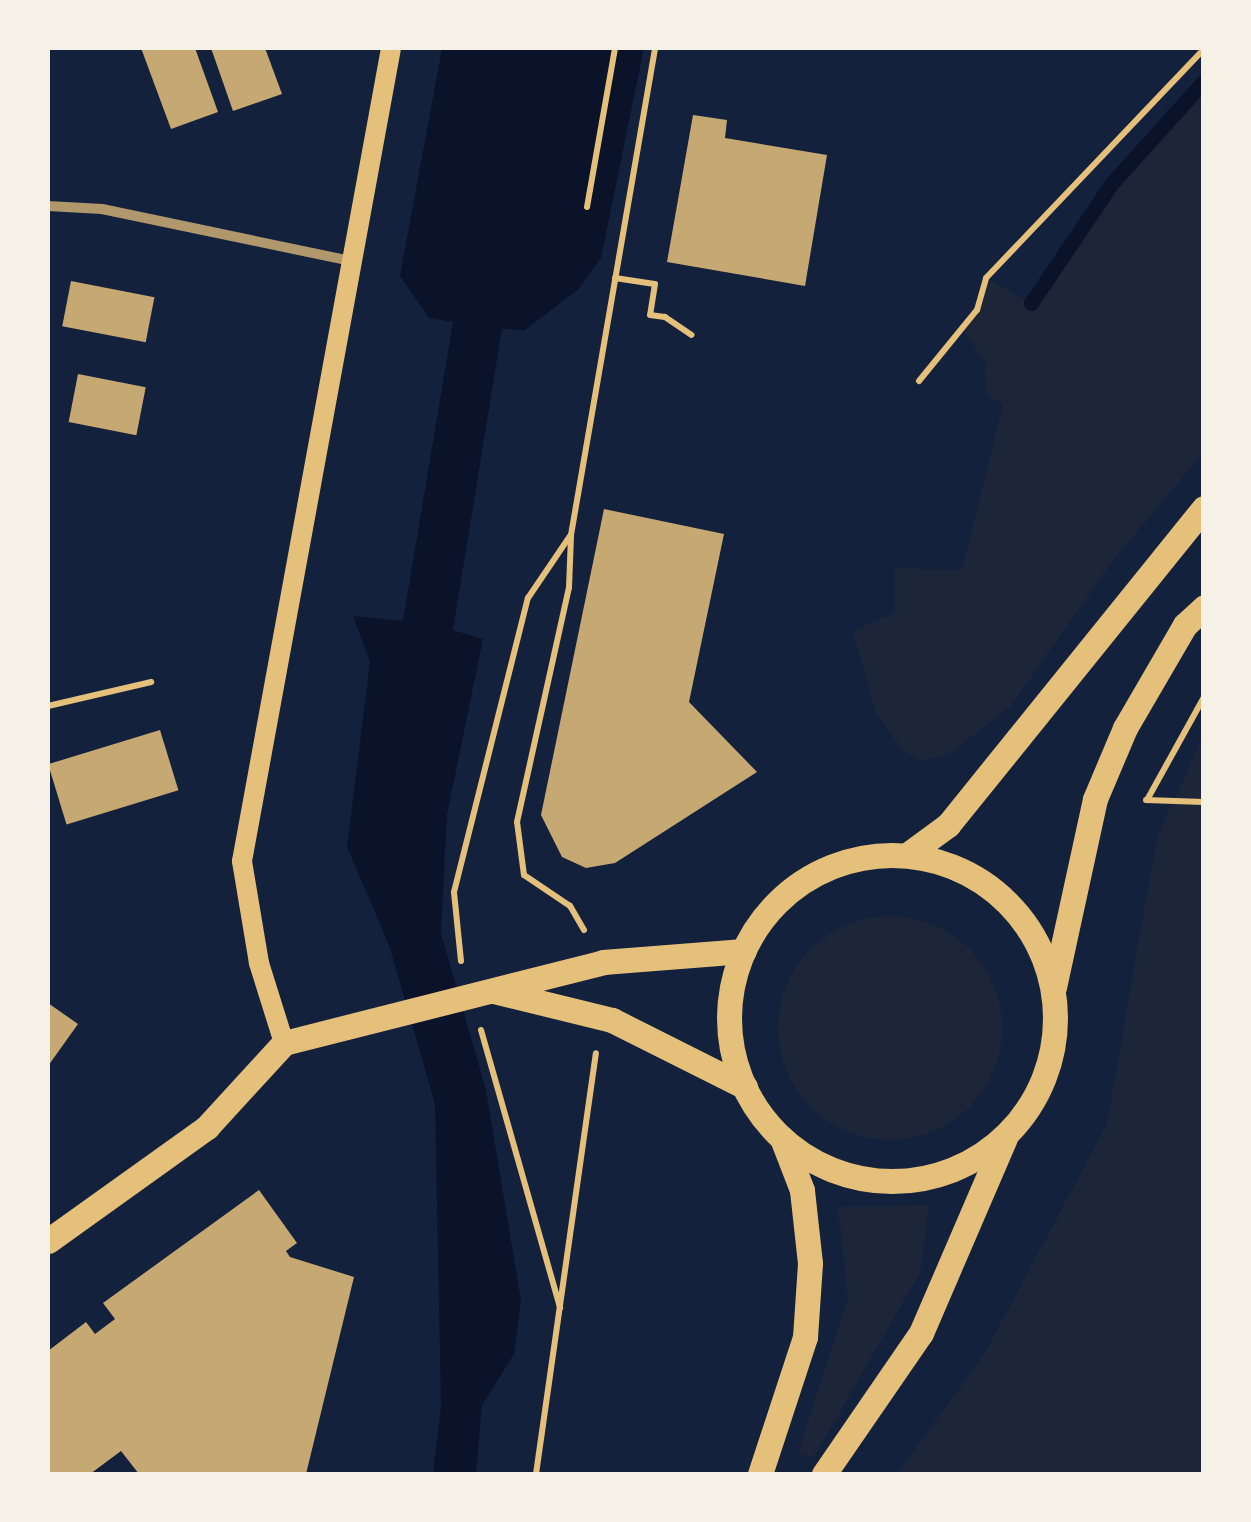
<!DOCTYPE html>
<style>
body{margin:0}
#map{position:relative;width:1251px;height:1522px;overflow:hidden;background:#14213d;font-family:"Exo 2",sans-serif}
div>[style]{position:absolute}
[style*='--x']{left:calc(var(--x)*1px);top:calc(var(--y)*1px);width:calc(var(--w)*1px);rotate:calc(var(--a)*1deg)}
.green>*{inset:0;background:#1d2539}
.round{border-radius:50%}
.water>*{inset:0;background:#0b132b}
.stream>*{height:15px;margin:-7.5px;padding:0 7.5px;transform-origin:7.5px;border-radius:7.5px;background:#0b132b}
.building>*{inset:0;background:#c6a872;transform-origin:0 0}
.path>*{height:6px;margin:-3px;padding:0 3px;transform-origin:3px;border-radius:3px;background:#e5c07b}
.minor>*{height:10px;margin:-5px;padding:0 5px;transform-origin:5px;border-radius:5px;background:#b1986c}
.secondary>*{height:20px;margin:-10px;padding:0 10px;transform-origin:10px;border-radius:10px;background:#e5c07b}
.primary>*{height:25px;margin:-12.5px;padding:0 12.5px;transform-origin:12.5px;border-radius:12.5px;background:#e5c07b}
.primary>.ring{margin:-12.5px;padding:0;box-sizing:content-box;background:none;border:25px solid #e5c07b;border-radius:50%}
span{translate:-50% -50%;white-space:nowrap;text-align:center;line-height:1.15;-webkit-text-stroke:8px #f6f1e7;paint-order:stroke}
.frame{position:absolute;inset:0;border:50px solid #f6f1e7;pointer-events:none}
</style>
<div id="map">
<div class="green">
<i style="clip-path:polygon(1203px 81px,1203px 453px,1114px 559px,1011px 706px,948px 755px,921px 761px,903px 751px,876px 713px,853px 631px,895px 613px,895px 568px,962px 570px,1003px 404px,986px 394px,985px 362px,960px 325px,977px 309px,986px 278px,1031px 303px,1112px 183px)"></i>
<i style="clip-path:polygon(1203px 737px,1203px 1474px,897px 1474px,985px 1353px,1107px 1124px,1157px 837px)"></i>
<i class="round" style="left:778px;top:916px;width:224px;height:224px"></i>
<i style="clip-path:polygon(929px 1205px,920px 1273px,813px 1458px,798px 1453px,848px 1298px,838px 1207px)"></i>
</div>
<div class="water">
<i style="clip-path:polygon(442px 48px,644px 48px,601px 258px,579px 289px,525px 330px,502px 329px,453px 630px,483px 639px,447px 815px,441px 933px,486px 1090px,521px 1301px,514px 1354px,482px 1405px,476px 1474px,433px 1474px,441px 1406px,435px 1104px,390px 948px,347px 847px,370px 662px,353px 616px,403px 621px,453px 322px,429px 318px,400px 276px)"></i>
</div>
<div class="stream">
<i style="--x:1031;--y:303;--w:145;--a:-56"></i>
<i style="--x:1112;--y:183;--w:137;--a:-48"></i>
</div>
<div class="building">
<i style="clip-path:polygon(141px 48px,195px 48px,218px 112px,171px 129px)"></i>
<i style="clip-path:polygon(211px 48px,265px 48px,282px 94px,233px 111px)"></i>
<i style="clip-path:polygon(693px 115px,727px 120px,725px 138px,827px 155px,805px 286px,667px 262px)"></i>
<i style="left:71px;top:281px;width:85px;height:46px;rotate:11deg"></i>
<i style="left:78px;top:374px;width:69px;height:49px;rotate:11deg"></i>
<i style="clip-path:polygon(604px 509px,724px 534px,689px 702px,757px 772px,615px 863px,586px 868px,562px 857px,541px 815px)"></i>
<i style="left:160px;top:730px;width:63px;height:117px;rotate:73deg"></i>
<i style="clip-path:polygon(48px 1003px,78px 1024px,48px 1066px)"></i>
<i style="clip-path:polygon(259px 1190px,297px 1243px,286px 1251px,290px 1257px,354px 1277px,306px 1474px,139px 1474px,121px 1451px,90px 1474px,48px 1474px,48px 1351px,86px 1322px,95px 1334px,115px 1319px,103px 1303px)"></i>
</div>
<div class="path">
<i style="--x:587;--y:207;--w:161;--a:-80"></i>
<i style="--x:615;--y:278;--w:40;--a:8.5"></i>
<i style="--x:655;--y:284;--w:31;--a:99"></i>
<i style="--x:650;--y:315;--w:15;--a:8"></i>
<i style="--x:665;--y:317;--w:32;--a:34"></i>
<i style="--x:919;--y:381;--w:92;--a:-50.8"></i>
<i style="--x:977;--y:310;--w:33;--a:-74"></i>
<i style="--x:986;--y:278;--w:316;--a:-46.4"></i>
<i style="--x:48;--y:706;--w:106;--a:-13.1"></i>
<i style="--x:1146;--y:800;--w:58;--a:2"></i>
<i style="--x:1147;--y:800;--w:118;--a:-61"></i>
<i style="--x:584;--y:930;--w:28;--a:-120"></i>
<i style="--x:570;--y:906;--w:55;--a:-146"></i>
<i style="--x:524;--y:875;--w:53;--a:-97.5"></i>
<i style="--x:517;--y:822;--w:240;--a:-77.5"></i>
<i style="--x:569;--y:588;--w:53;--a:-87.8"></i>
<i style="--x:571;--y:535;--w:494;--a:-80.2"></i>
<i style="--x:461;--y:961;--w:69;--a:-95.8"></i>
<i style="--x:454;--y:892;--w:303;--a:-75.9"></i>
<i style="--x:528;--y:598;--w:75;--a:-55.9"></i>
<i style="--x:481;--y:1030;--w:289;--a:74.1"></i>
<i style="--x:536;--y:1474;--w:425;--a:-81.9"></i>
</div>
<div class="minor">
<i style="--x:48;--y:206;--w:54;--a:3.2"></i>
<i style="--x:102;--y:209;--w:254;--a:11.8"></i>
</div>
<div class="secondary">
<i style="--x:284;--y:1043;--w:84;--a:-107.4"></i>
<i style="--x:259;--y:963;--w:103;--a:-99.5"></i>
<i style="--x:242;--y:861;--w:827;--a:-79.61"></i>
</div>
<div class="primary">
<i style="--x:907;--y:855;--w:51;--a:-36.2"></i>
<i style="--x:948;--y:825;--w:407;--a:-51.1"></i>
<i class="ring" style="left:729px;top:855px;width:301px;height:301px"></i>
<i style="--x:1054;--y:987;--w:192;--a:-77.7"></i>
<i style="--x:1095;--y:799;--w:77;--a:-67.1"></i>
<i style="--x:1125;--y:728;--w:119;--a:-59.8"></i>
<i style="--x:1185;--y:625;--w:26;--a:-43"></i>
<i style="--x:494;--y:991;--w:122;--a:13.8"></i>
<i style="--x:612;--y:1020;--w:149;--a:26.7"></i>
<i style="--x:48;--y:1241;--w:196;--a:-35.6"></i>
<i style="--x:207;--y:1127;--w:114;--a:-47.5"></i>
<i style="--x:284;--y:1043;--w:329;--a:-14.2"></i>
<i style="--x:603;--y:962;--w:141;--a:-4.5"></i>
<i style="--x:760;--y:1474;--w:144;--a:-71.8"></i>
<i style="--x:805;--y:1337;--w:74;--a:-86.1"></i>
<i style="--x:810;--y:1263;--w:73;--a:-96.3"></i>
<i style="--x:802;--y:1190;--w:53;--a:-111.2"></i>
<i style="--x:824;--y:1474;--w:171;--a:-55.5"></i>
<i style="--x:921;--y:1333;--w:212;--a:-66.7"></i>
</div>
<div class="frame"></div>
</div>
